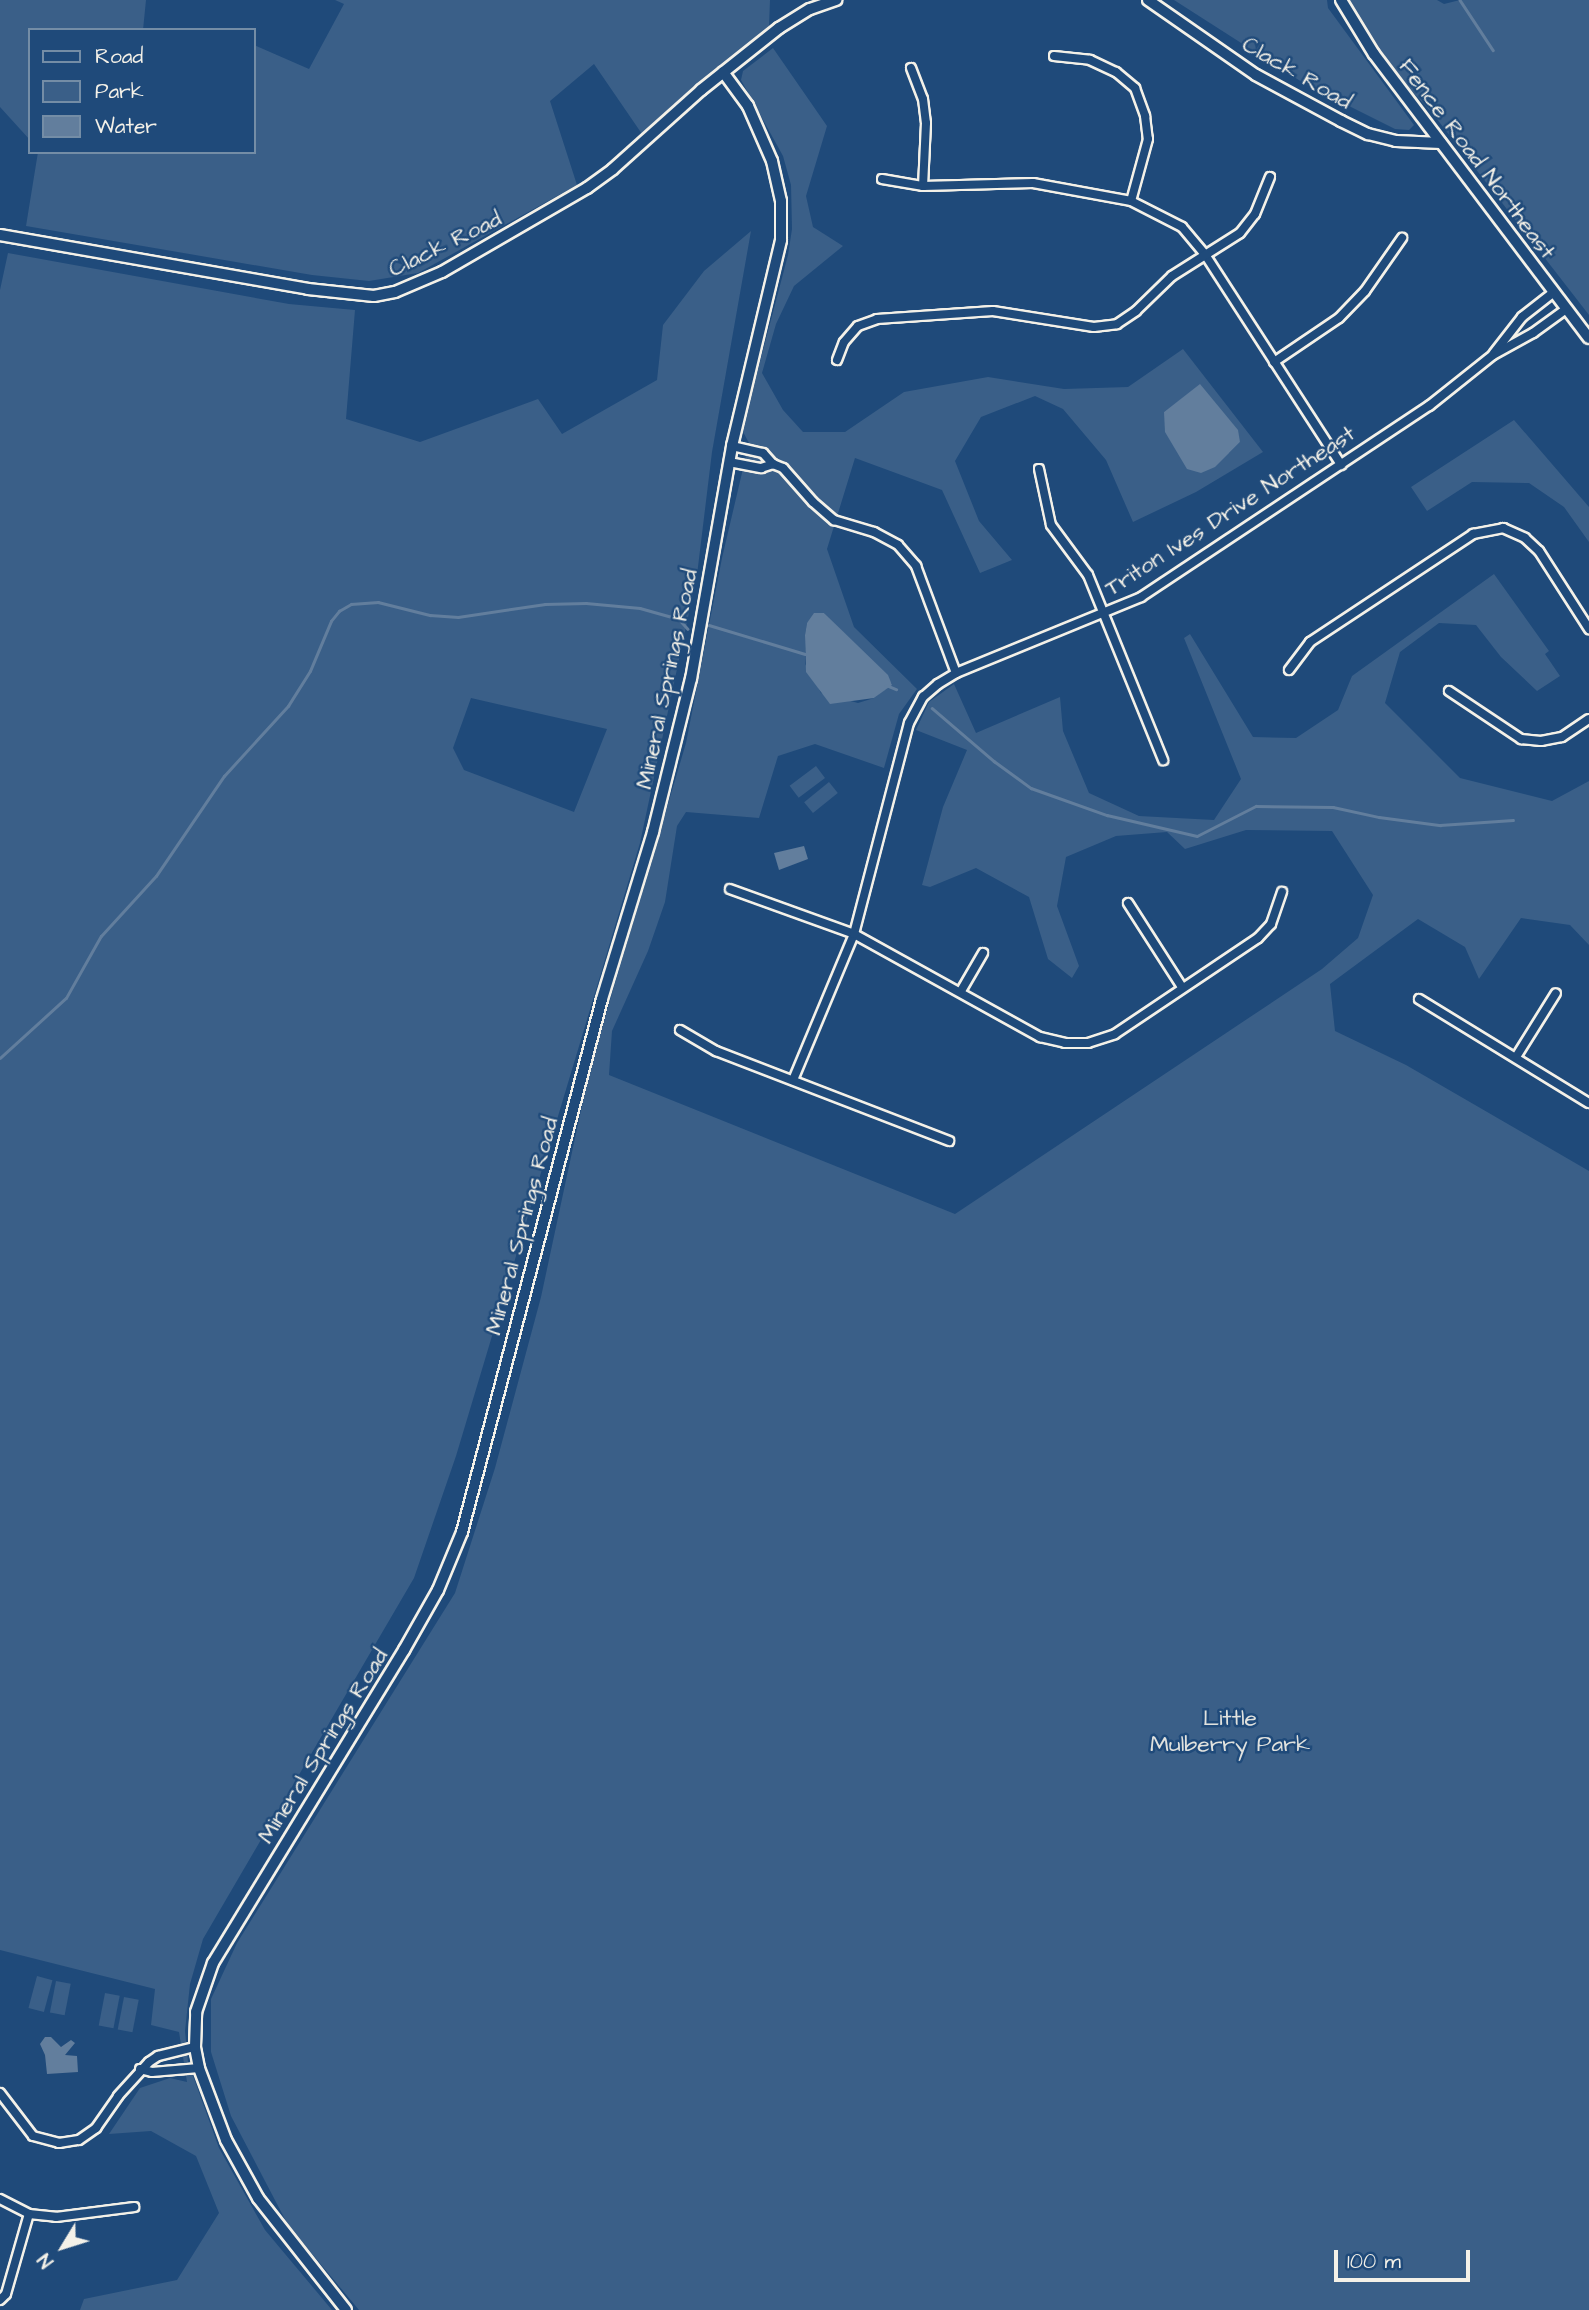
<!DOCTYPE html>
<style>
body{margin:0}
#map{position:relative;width:1589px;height:2310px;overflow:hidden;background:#1f4a7a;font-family:"Architects Daughter",sans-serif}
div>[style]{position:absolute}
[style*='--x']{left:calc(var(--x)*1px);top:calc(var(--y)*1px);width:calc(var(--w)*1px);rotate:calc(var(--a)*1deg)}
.green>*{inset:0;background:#3a5f88;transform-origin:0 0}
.water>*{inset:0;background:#627e9d}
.stream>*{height:2.5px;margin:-1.25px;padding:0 1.25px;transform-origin:1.25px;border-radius:1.25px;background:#627e9d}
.roads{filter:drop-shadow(2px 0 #f4f1e8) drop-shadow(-2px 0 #f4f1e8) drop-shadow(0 2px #f4f1e8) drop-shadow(0 -2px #f4f1e8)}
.minor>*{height:8px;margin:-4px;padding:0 4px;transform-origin:4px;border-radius:4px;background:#1f4a7a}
.tertiary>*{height:10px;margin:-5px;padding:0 5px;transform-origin:5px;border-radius:5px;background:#1f4a7a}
span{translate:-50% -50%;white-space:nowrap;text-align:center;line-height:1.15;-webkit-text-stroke:5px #1f4a7a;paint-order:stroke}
.street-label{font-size:23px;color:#f4f1e8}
.park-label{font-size:23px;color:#e1e2de}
.legend{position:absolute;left:28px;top:28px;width:228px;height:126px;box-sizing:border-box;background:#1f4a7a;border:2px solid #748da6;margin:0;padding:9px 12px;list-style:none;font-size:21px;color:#f4f1e8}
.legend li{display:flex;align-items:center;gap:14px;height:35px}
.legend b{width:35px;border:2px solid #748da6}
.north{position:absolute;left:28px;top:2212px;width:70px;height:70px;-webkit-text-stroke:5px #1f4a7a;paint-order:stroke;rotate:232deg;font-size:19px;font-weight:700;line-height:28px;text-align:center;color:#f4f1e8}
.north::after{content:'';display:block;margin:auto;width:24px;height:32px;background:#f4f1e8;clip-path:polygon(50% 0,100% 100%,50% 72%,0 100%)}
.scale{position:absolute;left:1334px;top:2250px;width:136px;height:32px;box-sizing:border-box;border:4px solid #f4f1e8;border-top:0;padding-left:9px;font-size:21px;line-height:24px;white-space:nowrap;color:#f4f1e8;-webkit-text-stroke:5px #1f4a7a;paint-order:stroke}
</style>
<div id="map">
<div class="green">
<i style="clip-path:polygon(0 0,146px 0,143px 30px,30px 30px,30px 140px,0 107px)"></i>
<i style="clip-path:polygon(335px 0,770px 0,769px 27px,642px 134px,594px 64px,550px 101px,577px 185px,418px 273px,369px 281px,312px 275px,26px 226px,38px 152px,254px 152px,254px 45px,309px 69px,344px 4px)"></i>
<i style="clip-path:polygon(1174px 0,1327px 0,1328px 8px,1414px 125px,1409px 130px,1395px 129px,1305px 84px)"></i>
<i style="clip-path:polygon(1349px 0,1437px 0,1444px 4px,1460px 0,1589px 0,1589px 315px,1433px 114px,1387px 64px,1357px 20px)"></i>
<i style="clip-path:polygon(evenodd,773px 48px,827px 126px,806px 196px,813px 227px,843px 246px,794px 286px,776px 324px,762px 373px,783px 410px,803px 432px,845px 432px,904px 392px,988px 377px,1064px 389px,1128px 387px,1183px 349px,1263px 452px,1196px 492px,1133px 522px,1106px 460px,1063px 409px,1035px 396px,981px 417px,955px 461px,979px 521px,1012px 560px,980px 573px,942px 490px,855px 458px,827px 549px,854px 627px,917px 689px,899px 714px,884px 768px,815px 744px,778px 756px,759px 818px,686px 812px,677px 826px,665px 902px,648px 951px,612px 1031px,609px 1075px,955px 1214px,1322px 969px,1358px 938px,1373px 895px,1332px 831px,1246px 830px,1185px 849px,1167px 832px,1116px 836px,1066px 857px,1057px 906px,1079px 966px,1072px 978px,1048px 959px,1029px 897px,976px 868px,930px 887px,922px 885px,943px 807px,967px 750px,916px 730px,929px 702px,954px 684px,976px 733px,1060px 697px,1063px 731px,1089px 793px,1139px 816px,1214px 820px,1241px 779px,1184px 638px,1190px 634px,1253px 737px,1296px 738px,1338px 710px,1352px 676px,1494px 574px,1549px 651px,1545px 654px,1560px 676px,1537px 691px,1501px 657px,1476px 625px,1439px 623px,1400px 652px,1385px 703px,1460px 778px,1552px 801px,1589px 781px,1589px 945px,1570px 925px,1521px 918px,1479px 979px,1465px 947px,1418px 919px,1330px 984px,1335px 1031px,1406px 1065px,1589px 1171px,1589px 2310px,359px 2310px,288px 2225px,231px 2116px,211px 2052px,211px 1999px,237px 1943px,455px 1593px,495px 1468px,541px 1297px,590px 1068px,686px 743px,722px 558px,749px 443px,742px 430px,788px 255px,792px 229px,791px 185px,783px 156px,741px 80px,743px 71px,773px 48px,1200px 385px,1240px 442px,1229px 453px,1164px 412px,1200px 385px,773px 48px,824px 613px,892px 684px,874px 698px,858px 703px,821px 693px,817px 685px,805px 664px,805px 635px,807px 623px,824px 613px)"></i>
<i style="clip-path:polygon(evenodd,751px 231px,712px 452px,697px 575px,640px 843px,456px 1456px,414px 1578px,203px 1939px,190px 1984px,185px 2031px,188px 2062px,219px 2148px,265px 2230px,332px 2310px,80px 2310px,84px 2299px,177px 2280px,219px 2213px,196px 2156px,151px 2131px,109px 2134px,140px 2088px,170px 2078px,187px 2082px,179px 2032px,151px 2025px,155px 1989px,0 1950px,0 290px,8px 253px,289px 304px,355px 310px,346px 419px,420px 442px,538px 399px,562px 434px,657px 380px,663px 325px,704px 271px,751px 231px,471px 698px,607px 729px,574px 812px,464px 770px,453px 748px,471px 698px)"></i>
<i style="clip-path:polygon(1514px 420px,1589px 507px,1589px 542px,1564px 507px,1529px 483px,1472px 482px,1427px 511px,1411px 487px)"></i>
<i style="left:816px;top:766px;width:15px;height:33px;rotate:53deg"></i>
<i style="left:829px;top:782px;width:14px;height:32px;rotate:51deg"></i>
<i style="left:37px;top:1976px;width:16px;height:33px;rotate:15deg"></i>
<i style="left:56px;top:1981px;width:15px;height:32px;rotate:11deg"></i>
<i style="left:105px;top:1993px;width:15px;height:33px;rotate:11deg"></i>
<i style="left:124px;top:1997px;width:15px;height:33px;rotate:11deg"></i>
</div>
<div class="water">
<i style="clip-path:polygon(1200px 384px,1238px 430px,1240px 442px,1215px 467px,1201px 473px,1187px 469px,1165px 432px,1164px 412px)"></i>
<i style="clip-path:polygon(814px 613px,824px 613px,888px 675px,892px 685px,874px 698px,830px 704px,806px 672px,805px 635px,807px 623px)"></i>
<i style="clip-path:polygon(804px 846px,808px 859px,779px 870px,774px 853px)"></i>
<i style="clip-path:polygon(45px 2037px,51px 2037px,61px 2047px,71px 2040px,75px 2043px,65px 2055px,77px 2056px,78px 2072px,47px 2074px,45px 2055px,40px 2044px)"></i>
</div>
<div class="stream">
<i style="--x:1460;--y:0;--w:60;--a:56.6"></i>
<i style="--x:709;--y:625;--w:100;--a:16.8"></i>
<i style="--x:886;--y:685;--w:11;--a:22"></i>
<i style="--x:932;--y:708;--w:82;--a:40.5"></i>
<i style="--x:994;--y:761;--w:46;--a:36.1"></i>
<i style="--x:1031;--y:788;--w:81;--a:19.6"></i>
<i style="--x:1107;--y:815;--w:92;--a:13.1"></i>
<i style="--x:1197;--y:836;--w:66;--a:-27"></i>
<i style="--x:1256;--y:806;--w:77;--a:0.7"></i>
<i style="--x:1333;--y:807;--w:47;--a:12.3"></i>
<i style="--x:1379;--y:817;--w:62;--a:7.5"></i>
<i style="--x:1440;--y:825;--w:73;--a:-3.9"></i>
<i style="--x:0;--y:1058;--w:89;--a:-42.3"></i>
<i style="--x:66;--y:998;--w:71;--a:-60.6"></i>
<i style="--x:101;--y:936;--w:81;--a:-47.5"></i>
<i style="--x:156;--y:876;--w:121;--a:-55.8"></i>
<i style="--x:224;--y:776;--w:95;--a:-47.6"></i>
<i style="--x:288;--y:706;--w:41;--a:-57.8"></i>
<i style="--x:310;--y:671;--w:54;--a:-67.2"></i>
<i style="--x:331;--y:621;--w:13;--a:-51"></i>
<i style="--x:339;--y:611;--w:14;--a:-30"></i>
<i style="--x:351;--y:604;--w:27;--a:-4"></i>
<i style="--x:378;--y:602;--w:54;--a:14"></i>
<i style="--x:430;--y:615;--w:28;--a:4"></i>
<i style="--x:458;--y:617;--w:88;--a:-8.5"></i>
<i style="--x:545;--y:604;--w:41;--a:-1.4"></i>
<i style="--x:586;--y:603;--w:54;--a:5.3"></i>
<i style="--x:640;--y:608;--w:41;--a:15.8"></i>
<i style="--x:679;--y:619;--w:13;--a:48"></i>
</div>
<div class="roads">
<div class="minor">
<i style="--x:1054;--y:56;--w:36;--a:6"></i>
<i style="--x:1090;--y:60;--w:29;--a:25"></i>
<i style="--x:1116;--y:72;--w:25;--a:40"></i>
<i style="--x:1135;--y:88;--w:30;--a:70"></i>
<i style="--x:1145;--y:116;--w:23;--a:83"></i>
<i style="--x:1148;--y:139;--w:64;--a:105.3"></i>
<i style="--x:911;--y:68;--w:33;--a:69"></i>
<i style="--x:923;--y:99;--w:24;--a:83"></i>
<i style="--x:926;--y:123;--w:63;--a:92.7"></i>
<i style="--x:882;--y:179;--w:42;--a:9.7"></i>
<i style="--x:923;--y:186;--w:110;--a:-1.6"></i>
<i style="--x:1033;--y:183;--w:100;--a:10.4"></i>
<i style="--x:1131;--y:201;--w:57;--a:27"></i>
<i style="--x:1182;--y:227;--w:38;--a:50"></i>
<i style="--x:1206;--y:256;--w:249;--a:57.1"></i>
<i style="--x:1494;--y:353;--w:46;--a:-52.1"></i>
<i style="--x:1522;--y:317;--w:41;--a:-38"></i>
<i style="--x:837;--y:360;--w:19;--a:-69"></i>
<i style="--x:844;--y:342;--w:21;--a:-49"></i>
<i style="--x:858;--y:326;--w:20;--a:-20"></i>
<i style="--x:877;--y:319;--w:116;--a:-3.9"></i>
<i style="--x:993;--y:311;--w:102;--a:9"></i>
<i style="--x:1094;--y:327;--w:23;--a:-7"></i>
<i style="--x:1117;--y:324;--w:23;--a:-34"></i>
<i style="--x:1136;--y:311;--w:50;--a:-44.2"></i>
<i style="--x:1172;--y:276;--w:80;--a:-32.3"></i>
<i style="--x:1240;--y:233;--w:24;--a:-52"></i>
<i style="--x:1255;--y:214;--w:40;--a:-68"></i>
<i style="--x:1274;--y:362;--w:78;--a:-34.1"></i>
<i style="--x:1339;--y:318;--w:37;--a:-46"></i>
<i style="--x:1365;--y:291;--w:65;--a:-55.1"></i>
<i style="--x:732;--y:446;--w:32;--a:13"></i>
<i style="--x:763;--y:453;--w:15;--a:48"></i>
<i style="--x:773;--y:464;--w:11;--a:22"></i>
<i style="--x:783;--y:468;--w:45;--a:48.6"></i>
<i style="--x:813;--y:502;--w:28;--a:41"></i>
<i style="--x:834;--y:520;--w:42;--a:16.7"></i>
<i style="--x:874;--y:532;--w:27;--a:28"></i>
<i style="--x:898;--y:545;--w:28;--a:49"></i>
<i style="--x:916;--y:566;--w:114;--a:69.5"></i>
<i style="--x:729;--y:462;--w:33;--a:11"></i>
<i style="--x:761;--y:468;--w:13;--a:-18"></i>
<i style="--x:1039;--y:469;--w:57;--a:77.9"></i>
<i style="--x:1051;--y:525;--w:62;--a:53.5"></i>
<i style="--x:1088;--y:575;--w:200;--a:67.9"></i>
<i style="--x:1289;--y:670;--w:35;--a:-53"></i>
<i style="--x:1310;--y:642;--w:196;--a:-33.5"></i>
<i style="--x:1473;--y:534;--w:31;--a:-11"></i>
<i style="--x:1503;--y:528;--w:24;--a:24"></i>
<i style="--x:1525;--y:538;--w:19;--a:43"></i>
<i style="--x:1539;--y:551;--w:93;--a:57.3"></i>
<i style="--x:1449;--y:691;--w:87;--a:33.7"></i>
<i style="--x:1521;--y:739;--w:20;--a:6"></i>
<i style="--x:1541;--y:741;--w:21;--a:-11"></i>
<i style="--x:1562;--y:737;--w:32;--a:-34"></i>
<i style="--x:730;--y:889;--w:132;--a:19.9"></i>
<i style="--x:854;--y:934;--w:213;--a:29"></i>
<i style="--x:1040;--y:1037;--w:26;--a:13"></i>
<i style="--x:1065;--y:1043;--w:23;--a:0"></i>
<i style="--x:1088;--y:1043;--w:28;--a:-18"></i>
<i style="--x:1115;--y:1034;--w:172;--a:-33.9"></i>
<i style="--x:1258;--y:938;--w:19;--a:-47"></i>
<i style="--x:1271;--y:924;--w:34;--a:-71"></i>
<i style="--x:1128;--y:903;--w:100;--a:57.3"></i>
<i style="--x:961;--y:991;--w:44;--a:-59.9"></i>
<i style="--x:1419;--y:999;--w:199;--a:31.5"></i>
<i style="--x:680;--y:1030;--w:42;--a:30.3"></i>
<i style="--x:716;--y:1051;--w:250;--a:21.1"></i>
<i style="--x:1516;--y:1057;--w:75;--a:-58"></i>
<i style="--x:793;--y:1080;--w:158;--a:-67.3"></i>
<i style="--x:854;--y:934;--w:218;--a:-75.4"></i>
<i style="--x:909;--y:723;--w:30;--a:-62"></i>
<i style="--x:923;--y:697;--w:20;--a:-41"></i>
<i style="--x:938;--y:684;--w:21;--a:-31"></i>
<i style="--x:956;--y:673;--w:200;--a:-22.3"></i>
<i style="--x:1141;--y:597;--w:346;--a:-33.6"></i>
<i style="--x:1429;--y:406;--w:82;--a:-38.6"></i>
<i style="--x:1493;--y:355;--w:46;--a:-28.8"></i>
<i style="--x:1533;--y:333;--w:41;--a:-36"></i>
<i style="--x:140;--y:2069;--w:12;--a:14"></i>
<i style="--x:152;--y:2072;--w:47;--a:-4.9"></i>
<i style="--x:0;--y:2093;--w:54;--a:52.5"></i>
<i style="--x:33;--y:2136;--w:27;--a:15"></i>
<i style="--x:59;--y:2143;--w:20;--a:-9"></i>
<i style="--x:79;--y:2140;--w:21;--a:-35"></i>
<i style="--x:96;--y:2128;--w:39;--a:-55"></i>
<i style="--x:118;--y:2096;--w:46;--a:-47.6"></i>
<i style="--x:149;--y:2062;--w:11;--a:-34"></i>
<i style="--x:158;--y:2056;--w:38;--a:-14"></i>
<i style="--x:0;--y:2199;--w:33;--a:27"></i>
<i style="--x:29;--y:2214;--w:27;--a:6"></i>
<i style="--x:56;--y:2217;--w:79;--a:-7.3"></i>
<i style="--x:0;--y:2300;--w:8;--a:-45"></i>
<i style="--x:6;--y:2294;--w:83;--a:-74"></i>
</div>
<div class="tertiary">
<i style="--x:1148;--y:0;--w:131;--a:34.8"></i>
<i style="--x:1256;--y:75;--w:97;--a:28.4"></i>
<i style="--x:1341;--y:121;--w:30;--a:26"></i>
<i style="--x:1368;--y:134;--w:29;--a:14"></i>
<i style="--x:1396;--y:141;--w:45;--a:2.5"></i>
<i style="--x:1341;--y:0;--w:63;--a:58.6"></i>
<i style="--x:1374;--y:54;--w:356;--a:52.9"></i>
<i style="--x:0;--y:235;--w:313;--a:9.9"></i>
<i style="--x:308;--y:289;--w:66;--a:6.1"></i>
<i style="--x:374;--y:296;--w:21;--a:-11"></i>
<i style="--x:395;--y:292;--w:51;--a:-23.1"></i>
<i style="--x:442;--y:272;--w:168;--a:-30.1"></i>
<i style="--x:587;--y:188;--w:32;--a:-36"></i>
<i style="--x:613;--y:169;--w:118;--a:-41.9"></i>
<i style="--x:701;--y:90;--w:100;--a:-38.5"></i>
<i style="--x:779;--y:28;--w:36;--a:-32"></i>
<i style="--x:810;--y:9;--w:28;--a:-19"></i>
<i style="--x:346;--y:2310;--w:142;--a:-128.2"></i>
<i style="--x:258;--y:2198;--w:66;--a:-118.9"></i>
<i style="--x:226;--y:2140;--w:77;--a:-110.6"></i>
<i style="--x:199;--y:2068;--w:21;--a:-101"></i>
<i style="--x:195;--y:2047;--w:35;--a:-88"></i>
<i style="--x:196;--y:2012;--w:52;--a:-70.9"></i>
<i style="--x:213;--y:1963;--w:367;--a:-58.6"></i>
<i style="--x:404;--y:1650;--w:69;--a:-60.5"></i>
<i style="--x:438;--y:1590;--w:63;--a:-67.5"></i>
<i style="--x:462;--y:1532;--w:551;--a:-75.28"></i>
<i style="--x:602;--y:999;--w:175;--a:-73"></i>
<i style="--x:653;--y:832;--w:158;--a:-76.1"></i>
<i style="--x:691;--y:679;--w:237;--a:-80"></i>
<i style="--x:732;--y:446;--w:212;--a:-76.6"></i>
<i style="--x:781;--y:240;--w:39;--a:-90"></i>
<i style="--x:781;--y:201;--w:41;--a:-102.7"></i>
<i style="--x:772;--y:161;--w:60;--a:-113.6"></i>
<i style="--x:748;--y:106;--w:42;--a:-126.3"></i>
</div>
</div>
<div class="street-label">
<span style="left:1297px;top:73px;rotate:30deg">Clack Road</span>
<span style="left:1477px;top:159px;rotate:53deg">Fence Road Northeast</span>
<span style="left:445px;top:244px;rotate:-26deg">Clack Road</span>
<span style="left:1230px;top:511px;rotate:-33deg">Triton Ives Drive Northeast</span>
<span style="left:667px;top:679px;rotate:-78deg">Mineral Springs Road</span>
<span style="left:522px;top:1226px;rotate:-75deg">Mineral Springs Road</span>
<span style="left:323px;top:1746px;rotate:-58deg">Mineral Springs Road</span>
</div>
<div class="park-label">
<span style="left:1230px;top:1731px">Little<br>Mulberry Park</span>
</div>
<ul class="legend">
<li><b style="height:9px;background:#1f4a7a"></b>Road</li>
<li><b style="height:19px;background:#3a5f88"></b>Park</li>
<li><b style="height:19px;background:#627e9d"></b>Water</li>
</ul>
<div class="north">N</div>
<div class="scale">100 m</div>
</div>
